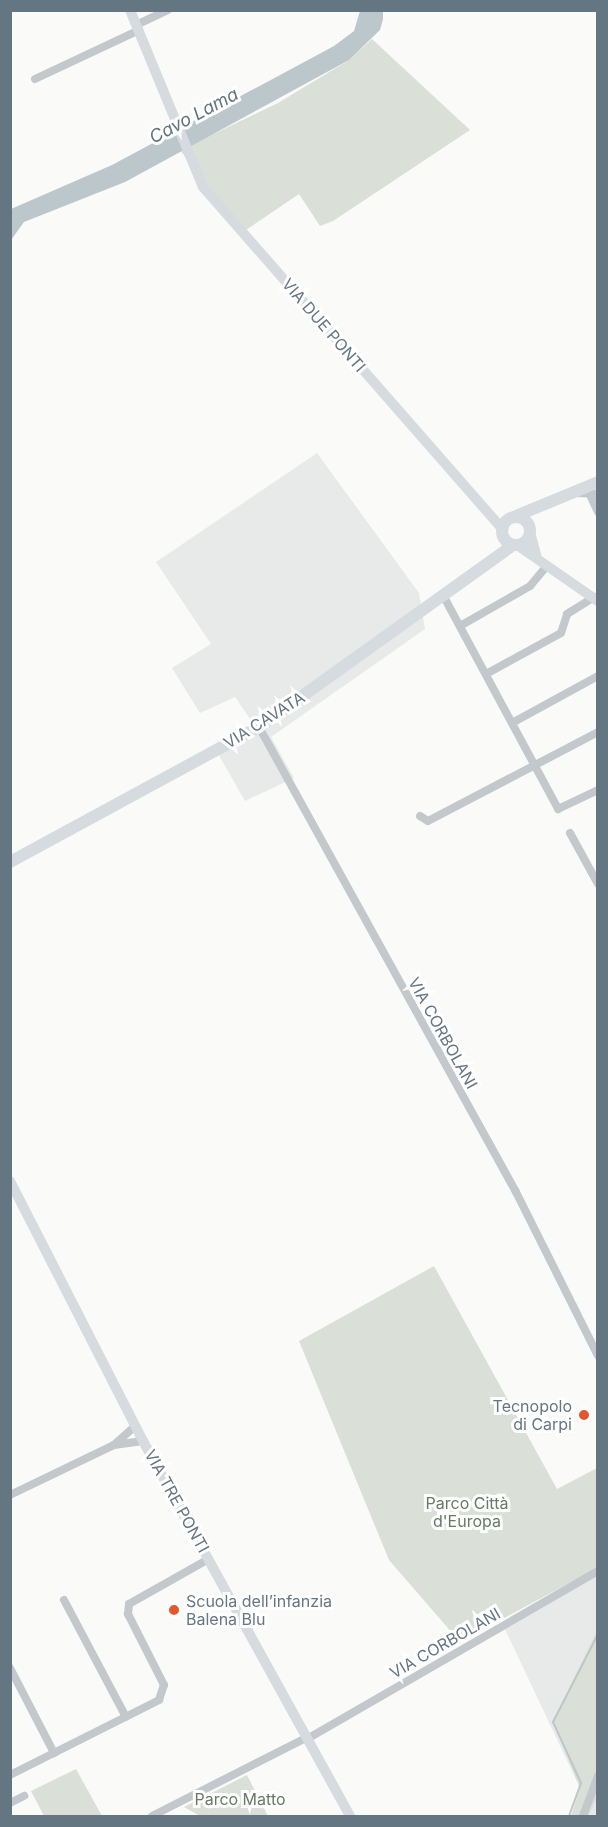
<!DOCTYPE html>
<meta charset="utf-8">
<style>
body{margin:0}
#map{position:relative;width:608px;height:1827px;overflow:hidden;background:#fafaf8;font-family:Inter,sans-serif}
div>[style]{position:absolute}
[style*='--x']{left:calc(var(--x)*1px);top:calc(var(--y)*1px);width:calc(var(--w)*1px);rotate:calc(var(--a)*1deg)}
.built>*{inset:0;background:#e8e9e9}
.green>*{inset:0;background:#dadfd7}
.water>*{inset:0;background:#bbc7cb}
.stream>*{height:2px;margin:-1px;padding:0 1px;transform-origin:1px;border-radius:1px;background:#bbc7cb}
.street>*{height:8px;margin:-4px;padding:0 4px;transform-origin:4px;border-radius:4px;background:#c3c8cc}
.secondary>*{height:10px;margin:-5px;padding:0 5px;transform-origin:5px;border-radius:5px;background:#d6dbdf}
.primary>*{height:12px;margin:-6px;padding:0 6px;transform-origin:6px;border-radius:6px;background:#d6dbdf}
.primary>.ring{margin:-6px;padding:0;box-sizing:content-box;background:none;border:12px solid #d6dbdf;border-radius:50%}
.dots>*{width:16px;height:16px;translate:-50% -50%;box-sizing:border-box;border:3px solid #fff;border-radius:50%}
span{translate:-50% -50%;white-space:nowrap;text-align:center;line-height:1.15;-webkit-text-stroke:6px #fff;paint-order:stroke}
.street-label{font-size:16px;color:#657683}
.poi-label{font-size:16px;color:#657683}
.right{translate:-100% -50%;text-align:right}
.left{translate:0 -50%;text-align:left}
.park-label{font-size:16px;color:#687a64}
.water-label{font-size:18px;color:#60757c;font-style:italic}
.frame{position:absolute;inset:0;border:12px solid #657683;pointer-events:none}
</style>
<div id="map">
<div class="built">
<i style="clip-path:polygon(317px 453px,419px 593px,425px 629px,271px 737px,294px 778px,245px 801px,217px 752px,257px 729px,235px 697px,200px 713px,172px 668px,211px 644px,156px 562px)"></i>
<i style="clip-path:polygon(597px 1575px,597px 1816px,571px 1816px,580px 1788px,503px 1625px)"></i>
</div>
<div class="green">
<i style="clip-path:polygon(372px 39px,470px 130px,333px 221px,320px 226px,299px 194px,243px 232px,180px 150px,278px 103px,349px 60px)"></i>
<i style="clip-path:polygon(434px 1266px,557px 1489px,597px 1468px,597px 1568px,460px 1642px,389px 1560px,299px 1341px)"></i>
<i style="clip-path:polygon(597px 1631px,597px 1799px,588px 1816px,571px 1816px,580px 1788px,553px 1722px)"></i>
<i style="clip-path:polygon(76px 1769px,102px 1816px,44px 1816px,31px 1791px)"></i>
<i style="clip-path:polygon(247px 1775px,268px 1816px,200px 1816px,184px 1807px)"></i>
</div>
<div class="water">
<i style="clip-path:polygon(360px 11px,383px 11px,383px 19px,380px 30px,349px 60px,125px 182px,24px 222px,11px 240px,11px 209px,112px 165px,334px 46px,354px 31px)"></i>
</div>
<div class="stream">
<i style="--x:569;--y:1816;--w:35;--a:-70"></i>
<i style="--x:581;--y:1783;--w:67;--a:-114.7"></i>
<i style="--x:553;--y:1722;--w:99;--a:-62.9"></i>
</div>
<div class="street">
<i style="--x:136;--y:25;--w:35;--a:-25"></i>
<i style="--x:35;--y:79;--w:115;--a:-25.2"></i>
<i style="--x:575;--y:493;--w:23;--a:2"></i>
<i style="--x:591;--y:497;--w:17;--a:65"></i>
<i style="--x:444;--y:597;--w:241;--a:61.7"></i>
<i style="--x:558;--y:809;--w:44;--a:-25.4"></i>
<i style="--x:460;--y:626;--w:81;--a:-29.7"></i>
<i style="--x:530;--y:586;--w:26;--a:-50"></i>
<i style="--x:486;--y:674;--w:85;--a:-28.7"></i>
<i style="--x:561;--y:633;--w:20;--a:-72"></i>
<i style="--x:567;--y:614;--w:32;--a:-32"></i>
<i style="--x:512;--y:723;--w:98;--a:-28.7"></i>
<i style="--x:259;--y:727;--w:531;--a:61.07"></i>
<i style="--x:516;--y:1192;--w:183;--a:63.4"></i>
<i style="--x:420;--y:816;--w:9;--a:32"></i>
<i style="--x:428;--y:821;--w:192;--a:-27.6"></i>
<i style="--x:570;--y:833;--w:58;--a:61.2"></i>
<i style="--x:114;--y:1445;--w:28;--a:-42"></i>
<i style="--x:10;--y:1495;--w:115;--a:-25.7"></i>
<i style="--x:114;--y:1445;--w:29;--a:-8"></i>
<i style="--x:64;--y:1600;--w:132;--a:62.1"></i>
<i style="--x:10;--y:1668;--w:96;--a:62.6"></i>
<i style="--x:307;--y:1739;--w:336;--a:-30"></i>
<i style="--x:10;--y:1775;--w:167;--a:-26.7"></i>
<i style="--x:159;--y:1700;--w:16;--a:-72"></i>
<i style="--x:164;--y:1685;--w:80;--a:-116.9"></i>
<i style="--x:128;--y:1614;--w:10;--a:-84"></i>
<i style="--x:129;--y:1604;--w:92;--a:-29.4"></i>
<i style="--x:10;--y:1803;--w:16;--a:-27"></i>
<i style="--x:152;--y:1816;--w:173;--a:-26.9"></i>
<i style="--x:583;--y:1816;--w:43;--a:-69.4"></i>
</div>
<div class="secondary">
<i style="--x:130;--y:10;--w:191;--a:67.6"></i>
<i style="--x:203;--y:187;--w:456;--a:48.8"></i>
<i style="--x:530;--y:532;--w:27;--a:75"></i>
<i style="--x:517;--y:545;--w:98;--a:34.7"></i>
<i style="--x:10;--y:1181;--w:292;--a:62.9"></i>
<i style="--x:143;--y:1441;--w:428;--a:61.1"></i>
</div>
<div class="primary">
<i style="--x:516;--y:516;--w:89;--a:-22.5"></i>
<i class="ring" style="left:502px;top:517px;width:16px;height:16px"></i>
<i style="--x:10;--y:862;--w:283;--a:-28.5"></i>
<i style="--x:259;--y:727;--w:312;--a:-35.6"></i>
</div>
<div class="dots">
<i style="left:584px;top:1415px;background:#e4572e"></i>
<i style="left:174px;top:1610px;background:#e4572e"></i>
</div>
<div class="street-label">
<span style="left:324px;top:325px;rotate:49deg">VIA DUE PONTI</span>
<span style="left:264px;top:720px;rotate:-32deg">VIA CAVATA</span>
<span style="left:443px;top:1033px;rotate:61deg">VIA CORBOLANI</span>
<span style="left:177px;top:1501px;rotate:61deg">VIA TRE PONTI</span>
<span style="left:445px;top:1643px;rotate:-30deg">VIA CORBOLANI</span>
</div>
<div class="poi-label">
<span class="right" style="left:572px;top:1415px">Tecnopolo<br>di Carpi</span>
<span class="left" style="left:186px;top:1610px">Scuola dell’infanzia<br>Balena Blu</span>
</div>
<div class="park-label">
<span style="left:467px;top:1512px">Parco Città<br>d'Europa</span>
<span style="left:240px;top:1799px">Parco Matto</span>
</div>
<div class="water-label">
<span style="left:194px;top:116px;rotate:-28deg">Cavo Lama</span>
</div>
<div class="frame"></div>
</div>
